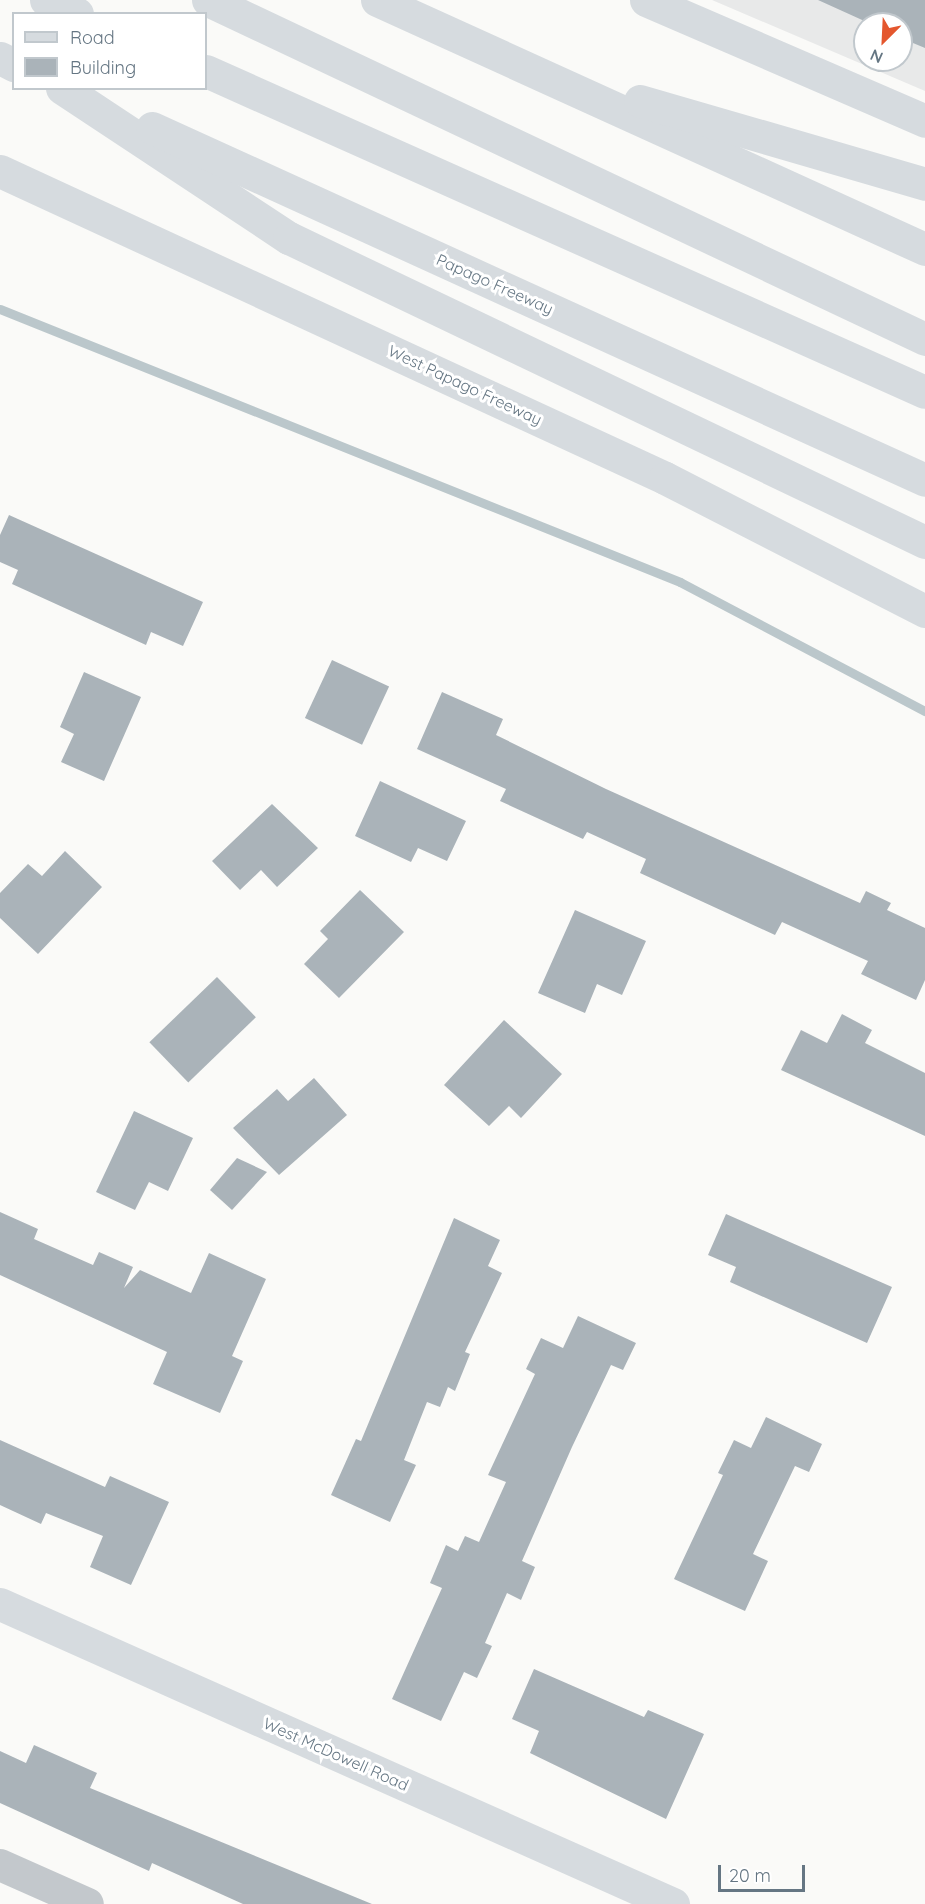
<!DOCTYPE html>
<style>
body{margin:0}
#map{position:relative;width:925px;height:1904px;overflow:hidden;background:#fafaf8;font-family:Quicksand,sans-serif}
div>[style]{position:absolute}
[style*='--x']{left:calc(var(--x)*1px);top:calc(var(--y)*1px);width:calc(var(--w)*1px);rotate:calc(var(--a)*1deg)}
.built>*{inset:0;background:#e8e9e9}
.stream>*{height:9px;margin:-4.5px;padding:0 4.5px;transform-origin:4.5px;border-radius:4.5px;background:#bbc7cb}
.building>*{inset:0;background:#aab3b9;transform-origin:0 0}
.minor>*{height:32px;margin:-16px;padding:0 16px;transform-origin:16px;border-radius:16px;background:#c3c8cc}
.major>*{height:33px;margin:-16.5px;padding:0 16.5px;transform-origin:16.5px;border-radius:16.5px;background:#d6dbdf}
.highway>*{height:33px;margin:-16.5px;padding:0 16.5px;transform-origin:16.5px;border-radius:16.5px;background:#d6dbdf}
span{translate:-50% -50%;white-space:nowrap;text-align:center;line-height:1.15;-webkit-text-stroke:6px #fff;paint-order:stroke}
.street-label{font-size:16px;color:#657683}
.legend{position:absolute;left:12px;top:12px;width:195px;height:78px;box-sizing:border-box;background:#fff;border:2px solid #c1c8cd;margin:0;padding:8px 10px;list-style:none;font-size:18px;color:#657683}
.legend li{display:flex;align-items:center;gap:12px;height:30px}
.legend b{width:30px;border:2px solid #c1c8cd}
.north{position:absolute;left:853px;top:12px;width:60px;height:60px;box-sizing:border-box;background:#fff;border:2px solid #c1c8cd;border-radius:50%;rotate:204deg;font-size:16px;font-weight:700;line-height:24px;text-align:center;color:#657683}
.north::after{content:'';display:block;margin:auto;width:21px;height:27px;background:#e4572e;clip-path:polygon(50% 0,100% 100%,50% 72%,0 100%)}
.scale{position:absolute;left:718px;top:1865px;width:87px;height:27px;box-sizing:border-box;border:3px solid #657683;border-top:0;padding-left:8px;font-size:18px;line-height:21px;white-space:nowrap;color:#657683;-webkit-text-stroke:4px #fff;paint-order:stroke}
</style>
<div id="map">
<div class="built">
<i style="clip-path:polygon(evenodd,712px 0,925px 0,925px 91px,712px 0,865px 24px,901px 24px,901px 60px,865px 60px,865px 24px)"></i>
</div>
<div class="stream">
<i style="--x:0;--y:309;--w:733;--a:21.87"></i>
<i style="--x:680;--y:582;--w:277;--a:27.8"></i>
</div>
<div class="building">
<i style="clip-path:polygon(818px 0,925px 0,925px 48px,901px 38px,901px 24px,871px 24px)"></i>
<i style="clip-path:polygon(9px 515px,203px 602px,183px 646px,151px 632px,146px 645px,12px 584px,18px 570px,0 562px,0 535px)"></i>
<i style="left:332px;top:660px;width:63px;height:64px;rotate:25deg"></i>
<i style="clip-path:polygon(84px 672px,141px 697px,104px 781px,61px 762px,74px 734px,60px 727px)"></i>
<i style="clip-path:polygon(442px 692px,503px 719px,496px 735px,606px 789px,860px 903px,866px 891px,891px 903px,887px 910px,925px 928px,925px 980px,916px 1000px,861px 974px,868px 961px,782px 922px,775px 935px,640px 873px,646px 859px,587px 832px,583px 839px,500px 801px,506px 789px,417px 749px)"></i>
<i style="clip-path:polygon(380px 781px,466px 821px,447px 861px,418px 848px,411px 862px,355px 836px)"></i>
<i style="clip-path:polygon(272px 804px,318px 848px,277px 887px,261px 870px,240px 890px,212px 861px)"></i>
<i style="clip-path:polygon(65px 851px,102px 887px,38px 954px,0 918px,0 893px,28px 864px,42px 876px)"></i>
<i style="clip-path:polygon(360px 890px,404px 932px,339px 998px,304px 964px,328px 939px,320px 931px)"></i>
<i style="clip-path:polygon(575px 910px,646px 941px,622px 995px,597px 984px,585px 1013px,538px 993px)"></i>
<i style="left:217px;top:977px;width:56px;height:94px;rotate:46deg"></i>
<i style="clip-path:polygon(842px 1014px,872px 1030px,865px 1043px,925px 1073px,925px 1136px,781px 1070px,801px 1030px,827px 1043px)"></i>
<i style="clip-path:polygon(504px 1020px,562px 1074px,521px 1118px,509px 1106px,489px 1126px,444px 1085px)"></i>
<i style="clip-path:polygon(314px 1078px,347px 1115px,279px 1175px,233px 1128px,277px 1089px,288px 1101px)"></i>
<i style="clip-path:polygon(134px 1111px,193px 1138px,168px 1191px,149px 1182px,135px 1210px,96px 1192px)"></i>
<i style="clip-path:polygon(237px 1158px,267px 1172px,232px 1210px,210px 1190px)"></i>
<i style="clip-path:polygon(0 1212px,38px 1229px,34px 1239px,93px 1265px,99px 1252px,133px 1267px,124px 1288px,140px 1270px,191px 1293px,209px 1253px,266px 1279px,232px 1356px,243px 1361px,220px 1413px,153px 1384px,167px 1352px,0 1275px)"></i>
<i style="clip-path:polygon(726px 1214px,892px 1287px,867px 1343px,730px 1282px,736px 1267px,708px 1255px)"></i>
<i style="clip-path:polygon(454px 1218px,500px 1240px,488px 1266px,502px 1273px,465px 1352px,470px 1354px,455px 1391px,448px 1387px,440px 1407px,427px 1402px,404px 1460px,416px 1465px,390px 1522px,331px 1495px,356px 1439px,361px 1441px)"></i>
<i style="clip-path:polygon(578px 1316px,636px 1343px,623px 1370px,611px 1365px,572px 1447px,522px 1561px,535px 1567px,521px 1600px,507px 1593px,485px 1643px,492px 1646px,477px 1678px,464px 1672px,441px 1721px,392px 1699px,442px 1588px,430px 1583px,446px 1545px,458px 1551px,465px 1536px,479px 1542px,506px 1482px,488px 1475px,535px 1374px,526px 1369px,541px 1338px,563px 1348px)"></i>
<i style="clip-path:polygon(766px 1417px,822px 1444px,809px 1472px,795px 1466px,753px 1554px,768px 1561px,745px 1611px,674px 1579px,723px 1475px,718px 1473px,734px 1440px,751px 1448px)"></i>
<i style="clip-path:polygon(0 1440px,105px 1487px,110px 1476px,169px 1502px,131px 1585px,90px 1567px,103px 1536px,46px 1513px,41px 1524px,0 1505px)"></i>
<i style="clip-path:polygon(534px 1669px,644px 1717px,648px 1710px,704px 1734px,666px 1819px,530px 1753px,539px 1731px,512px 1719px)"></i>
<i style="clip-path:polygon(34px 1745px,97px 1773px,90px 1788px,372px 1904px,243px 1904px,152px 1863px,149px 1871px,0 1803px,0 1751px,26px 1763px)"></i>
</div>
<div class="minor">
<i style="--x:0;--y:1865;--w:96;--a:23.9"></i>
</div>
<div class="major">
<i style="--x:646;--y:0;--w:304;--a:23.4"></i>
<i style="--x:0;--y:171;--w:732;--a:24.78"></i>
<i style="--x:665;--y:478;--w:292;--a:27.1"></i>
<i style="--x:0;--y:1604;--w:737;--a:24.03"></i>
</div>
<div class="highway">
<i style="--x:46;--y:0;--w:34;--a:24"></i>
<i style="--x:208;--y:0;--w:793;--a:25.3"></i>
<i style="--x:377;--y:0;--w:602;--a:24.44"></i>
<i style="--x:0;--y:58;--w:16;--a:27"></i>
<i style="--x:206;--y:71;--w:787;--a:24.06"></i>
<i style="--x:62;--y:88;--w:272;--a:33.5"></i>
<i style="--x:289;--y:238;--w:705;--a:25.55"></i>
<i style="--x:640;--y:101;--w:297;--a:16.2"></i>
<i style="--x:152;--y:128;--w:849;--a:24.48"></i>
</div>
<div class="street-label">
<span style="left:495px;top:284px;rotate:24deg">Papago Freeway</span>
<span style="left:465px;top:385px;rotate:25deg">West Papago Freeway</span>
<span style="left:336px;top:1754px;rotate:24deg">West McDowell Road</span>
</div>
<ul class="legend">
<li><b style="height:8px;background:#d6dbdf"></b>Road</li>
<li><b style="height:16px;background:#aab3b9"></b>Building</li>
</ul>
<div class="north">N</div>
<div class="scale">20 m</div>
</div>
